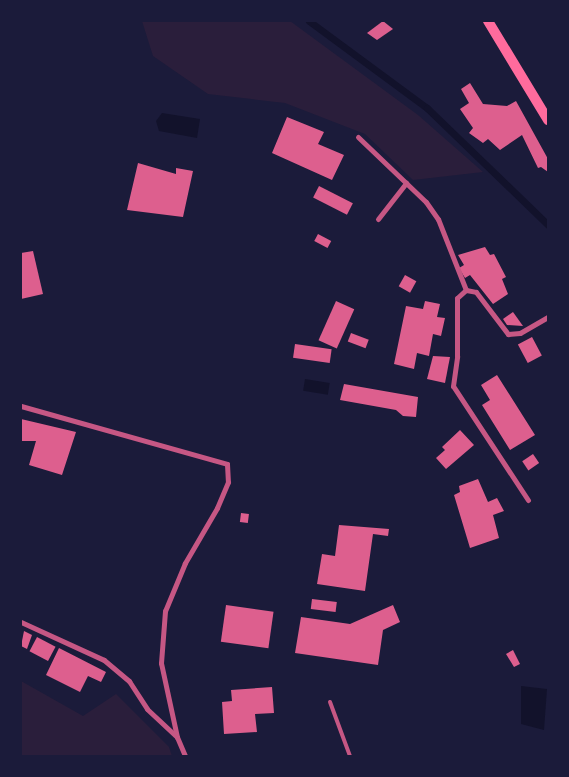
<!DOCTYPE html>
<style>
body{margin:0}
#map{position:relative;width:569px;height:777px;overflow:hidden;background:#1b1b3a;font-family:Signika,sans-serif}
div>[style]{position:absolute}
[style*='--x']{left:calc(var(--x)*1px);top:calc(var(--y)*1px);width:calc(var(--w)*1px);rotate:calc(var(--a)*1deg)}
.green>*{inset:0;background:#2a1e3b}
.water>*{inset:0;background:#12122b;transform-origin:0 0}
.stream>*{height:7px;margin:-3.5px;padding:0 3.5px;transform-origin:3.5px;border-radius:3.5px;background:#12122b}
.building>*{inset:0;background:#dd5f8e;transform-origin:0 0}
.service>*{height:4px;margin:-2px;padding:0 2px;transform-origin:2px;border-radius:2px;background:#c65784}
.minor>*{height:5px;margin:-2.5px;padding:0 2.5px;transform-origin:2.5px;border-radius:2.5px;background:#c65784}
.secondary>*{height:10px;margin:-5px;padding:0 5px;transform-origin:5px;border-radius:5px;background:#ff6b9d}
span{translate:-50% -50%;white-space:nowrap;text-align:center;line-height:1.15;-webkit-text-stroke:4.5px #1b1b3a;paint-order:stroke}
.frame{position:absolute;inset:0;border:22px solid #1b1b3a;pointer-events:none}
</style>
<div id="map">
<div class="green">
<i style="clip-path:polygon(142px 21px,290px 21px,418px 115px,483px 172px,413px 180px,365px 134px,285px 103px,208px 94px,153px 56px)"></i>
<i style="clip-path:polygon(21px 681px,83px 716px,116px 694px,169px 747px,172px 756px,21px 756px)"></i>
</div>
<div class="water">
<i style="clip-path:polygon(162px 113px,200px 119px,197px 138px,159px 131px,156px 121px)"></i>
<i style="left:305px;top:379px;width:25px;height:12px;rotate:9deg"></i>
<i style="clip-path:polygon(521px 686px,547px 689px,544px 730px,521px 724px)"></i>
</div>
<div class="stream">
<i style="--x:309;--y:21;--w:147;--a:36.4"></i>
<i style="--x:427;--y:108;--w:168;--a:44"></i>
</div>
<div class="building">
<i style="clip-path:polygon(383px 21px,393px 29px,377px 40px,367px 33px)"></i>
<i style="clip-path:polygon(470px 83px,483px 104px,507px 106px,516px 101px,548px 159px,548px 172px,541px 167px,538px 168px,522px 135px,500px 150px,488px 139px,483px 143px,469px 133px,473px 128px,460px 109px,469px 103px,461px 89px)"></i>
<i style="clip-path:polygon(287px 117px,324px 132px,318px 144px,344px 155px,332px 180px,272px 153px)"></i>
<i style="clip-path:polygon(138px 163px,176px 174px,176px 168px,193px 171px,183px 217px,127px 210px)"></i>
<i style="left:319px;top:186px;width:38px;height:13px;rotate:27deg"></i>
<i style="left:318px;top:234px;width:15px;height:8px;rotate:28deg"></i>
<i style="clip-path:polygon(485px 247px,490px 255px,494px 254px,506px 277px,502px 279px,508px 294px,493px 304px,470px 275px,465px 278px,459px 268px,464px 265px,458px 255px)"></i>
<i style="clip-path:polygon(33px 251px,43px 294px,21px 299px,21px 253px)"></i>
<i style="left:405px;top:275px;width:13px;height:13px;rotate:29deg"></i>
<i style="left:336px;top:301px;width:20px;height:43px;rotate:24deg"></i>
<i style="clip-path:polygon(425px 301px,440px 304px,437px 317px,445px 318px,441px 336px,433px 334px,429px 356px,417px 353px,414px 369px,394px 364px,406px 306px,423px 309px)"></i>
<i style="clip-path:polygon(513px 312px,523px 326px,507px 325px,503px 319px)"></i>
<i style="left:351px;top:333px;width:19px;height:9px;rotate:21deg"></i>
<i style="left:532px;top:337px;width:21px;height:16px;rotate:62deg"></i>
<i style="left:295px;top:344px;width:37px;height:14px;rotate:8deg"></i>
<i style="clip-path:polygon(433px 356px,450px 357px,445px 383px,427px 379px)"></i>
<i style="clip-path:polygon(497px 375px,535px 435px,510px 450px,482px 405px,490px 400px,481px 385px)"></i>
<i style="clip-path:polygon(344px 384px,418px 397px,416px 417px,403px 416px,396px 410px,340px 400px)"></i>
<i style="clip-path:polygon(21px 419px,76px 432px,62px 475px,29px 465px,36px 441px,21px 441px)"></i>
<i style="clip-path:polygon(460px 430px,474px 445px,446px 469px,436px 458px,445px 450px,442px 447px)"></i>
<i style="left:533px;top:454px;width:11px;height:13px;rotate:56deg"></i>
<i style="clip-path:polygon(478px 479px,488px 502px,497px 498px,504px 511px,493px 515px,499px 538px,470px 548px,454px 495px,460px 492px,459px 486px)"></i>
<i style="left:241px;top:513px;width:8px;height:9px;rotate:7deg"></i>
<i style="clip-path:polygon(339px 525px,389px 529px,388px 536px,373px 534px,365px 591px,317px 584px,322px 554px,335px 556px)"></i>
<i style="left:312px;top:599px;width:25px;height:10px;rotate:7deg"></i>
<i style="left:226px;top:605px;width:48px;height:37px;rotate:8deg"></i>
<i style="clip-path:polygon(393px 605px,400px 622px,383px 630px,378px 665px,295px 653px,301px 617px,350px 624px)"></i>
<i style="clip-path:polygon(24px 631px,32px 635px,27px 649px,21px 646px)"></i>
<i style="left:37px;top:637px;width:21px;height:16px;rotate:28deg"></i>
<i style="clip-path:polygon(59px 648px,106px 672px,101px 682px,88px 676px,80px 692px,46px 675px)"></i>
<i style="clip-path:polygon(513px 650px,520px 664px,514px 667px,506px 654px)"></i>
<i style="clip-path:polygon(272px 687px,274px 713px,255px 714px,257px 732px,224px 734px,222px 702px,232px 701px,231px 690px)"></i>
</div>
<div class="service">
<i style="--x:330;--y:702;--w:58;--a:69.7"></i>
</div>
<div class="minor">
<i style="--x:358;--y:137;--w:94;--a:43.7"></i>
<i style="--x:426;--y:202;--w:21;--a:55"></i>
<i style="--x:438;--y:219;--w:76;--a:68.5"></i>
<i style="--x:378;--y:219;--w:46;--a:-52.1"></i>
<i style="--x:21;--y:406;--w:214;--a:15.7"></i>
<i style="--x:227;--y:464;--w:18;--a:87"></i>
<i style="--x:228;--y:482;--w:28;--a:113"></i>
<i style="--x:217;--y:508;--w:64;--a:120.2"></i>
<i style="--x:185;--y:563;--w:52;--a:112.6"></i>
<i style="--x:165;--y:611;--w:52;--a:94.4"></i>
<i style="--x:161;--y:663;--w:76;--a:77.8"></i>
<i style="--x:528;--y:500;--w:136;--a:-123.3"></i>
<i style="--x:453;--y:386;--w:30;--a:-82"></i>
<i style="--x:457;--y:356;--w:58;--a:-90"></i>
<i style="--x:457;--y:298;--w:12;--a:-42"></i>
<i style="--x:466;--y:290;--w:10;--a:11"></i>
<i style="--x:476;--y:292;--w:53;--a:52.7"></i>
<i style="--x:508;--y:334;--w:12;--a:-5"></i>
<i style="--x:520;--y:333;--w:32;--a:-30"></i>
<i style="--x:21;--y:622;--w:91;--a:24.6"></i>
<i style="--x:104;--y:660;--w:33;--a:40"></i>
<i style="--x:129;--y:681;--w:33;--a:57"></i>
<i style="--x:147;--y:709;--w:41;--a:43"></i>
<i style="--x:177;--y:737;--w:21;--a:67"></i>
</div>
<div class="secondary">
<i style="--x:488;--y:21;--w:116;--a:58.8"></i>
</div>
<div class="frame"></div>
</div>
